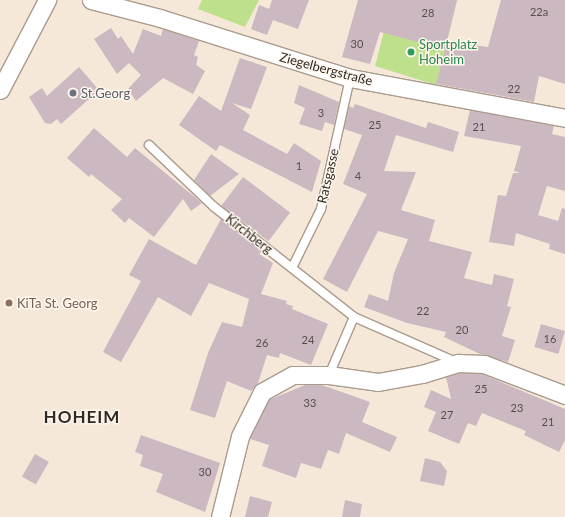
<!DOCTYPE html>
<meta charset="utf-8">
<style>
body{margin:0}
#map{position:relative;width:565px;height:517px;overflow:hidden;background:#f6e8d9;font-family:Lato,sans-serif}
div>[style]{position:absolute}
[style*='--x']{left:calc(var(--x)*1px);top:calc(var(--y)*1px);width:calc(var(--w)*1px);rotate:calc(var(--a)*1deg)}
.green>*{inset:0;background:#bedf8b}
.building>*{inset:0;background:#ccb8c1;transform-origin:0 0}
.roads{filter:drop-shadow(1px 0 #a99b8d) drop-shadow(-1px 0 #a99b8d) drop-shadow(0 1px #a99b8d) drop-shadow(0 -1px #a99b8d)}
.service>*{height:8px;margin:-4px;padding:0 4px;transform-origin:4px;border-radius:4px;background:#fff}
.minor>*{height:17px;margin:-8.5px;padding:0 8.5px;transform-origin:8.5px;border-radius:8.5px;background:#fff}
.dots>*{width:11px;height:11px;translate:-50% -50%;box-sizing:border-box;border:2px solid #fff6ed;border-radius:50%}
span{translate:-50% -50%;white-space:nowrap;text-align:center;line-height:1.15;-webkit-text-stroke:3px #fff6ed;paint-order:stroke}
.number-label{font-size:11px;color:#574e4c}
.number-label span{-webkit-text-stroke-width:0}
.leisure-label{font-size:13px;color:#27864d}
.left{translate:0 -50%;text-align:left}
.street-label{font-size:13px;color:#302a25}
.worship-label{font-size:13px;color:#5b616d}
.education-label{font-size:13px;color:#785e54}
.district-label{font-size:17px;color:#302a25;font-weight:700;letter-spacing:1px}
</style>
<div id="map">
<div class="green">
<i style="clip-path:polygon(202px 0,259px 0,245px 27px,198px 9px)"></i>
<i style="clip-path:polygon(392px 0,457px 0,436px 85px,375px 66px)"></i>
</div>
<div class="building">
<i style="clip-path:polygon(272px 0,309px 0,298px 29px,273px 20px,267px 35px,251px 29px,259px 5px,269px 9px)"></i>
<i style="clip-path:polygon(358px 0,457px 0,445px 49px,380px 32px,370px 64px,342px 57px)"></i>
<i style="clip-path:polygon(501px 0,565px 0,565px 84px,539px 76px,534px 102px,436px 84px,447px 41px,488px 47px)"></i>
<i style="clip-path:polygon(111px 28px,118px 39px,121px 36px,133px 54px,143px 29px,161px 36px,163px 29px,199px 41px,194px 55px,198px 57px,196px 65px,205px 71px,193px 94px,163px 78px,136px 101px,128px 89px,141px 75px,129px 63px,117px 74px,94px 39px)"></i>
<i style="clip-path:polygon(240px 58px,267px 67px,251px 109px,232px 103px,250px 115px,243px 130px,287px 154px,294px 143px,321px 161px,312px 192px,220px 145px,216px 151px,179px 125px,199px 96px,221px 111px)"></i>
<i style="clip-path:polygon(79px 67px,99px 90px,61px 124px,57px 119px,51px 124px,45px 123px,29px 97px,42px 88px,47px 96px)"></i>
<i style="clip-path:polygon(299px 85px,339px 102px,334px 125px,325px 122px,322px 131px,299px 124px,305px 108px,294px 103px)"></i>
<i style="clip-path:polygon(355px 104px,426px 128px,428px 122px,459px 132px,453px 152px,396px 135px,384px 171px,416px 172px,401px 210px,435px 220px,429px 241px,472px 252px,464px 278px,492px 285px,494px 274px,514px 279px,507px 306px,511px 307px,502px 336px,515px 340px,508px 362px,480px 354px,444px 337px,446px 332px,407px 323px,364px 307px,369px 294px,388px 301px,394px 273px,408px 239px,378px 231px,347px 292px,323px 279px,367px 194px,343px 184px,362px 135px,344px 129px,349px 106px,353px 108px)"></i>
<i style="clip-path:polygon(470px 110px,554px 126px,552px 134px,565px 137px,565px 191px,547px 186px,538px 215px,558px 221px,562px 208px,565px 209px,565px 254px,549px 249px,550px 244px,516px 233px,514px 246px,489px 242px,498px 195px,506px 196px,513px 173px,520px 173px,514px 171px,521px 146px,464px 136px)"></i>
<i style="clip-path:polygon(94px 128px,127px 157px,135px 148px,202px 203px,191px 211px,183px 199px,154px 237px,129px 218px,125px 223px,111px 210px,122px 199px,91px 174px,89px 177px,67px 158px)"></i>
<i style="clip-path:polygon(211px 154px,239px 174px,210px 196px,194px 180px)"></i>
<i style="left:243px;top:177px;width:59px;height:36px;rotate:37deg"></i>
<i style="clip-path:polygon(221px 219px,262px 251px,259px 254px,273px 263px,261px 294px,287px 301px,286px 304px,293px 306px,292px 309px,328px 324px,311px 365px,280px 353px,279px 358px,267px 355px,258px 383px,251px 391px,227px 381px,215px 418px,190px 410px,208px 353px,222px 322px,242px 327px,249px 299px,209px 283px,191px 316px,158px 297px,121px 362px,103px 352px,141px 281px,129px 275px,149px 239px,196px 265px)"></i>
<i style="left:541px;top:324px;width:25px;height:24px;rotate:16deg"></i>
<i style="clip-path:polygon(461px 373px,482px 374px,565px 409px,565px 440px,559px 452px,524px 435px,526px 431px,482px 413px,476px 426px,468px 423px,459px 444px,428px 431px,436px 412px,424px 407px,431px 390px,451px 399px,446px 377px)"></i>
<i style="clip-path:polygon(305px 385px,322px 385px,370px 402px,362px 422px,397px 437px,390px 452px,346px 433px,339px 454px,328px 450px,321px 469px,301px 463px,296px 478px,262px 466px,269px 445px,250px 439px,269px 400px)"></i>
<i style="clip-path:polygon(141px 435px,220px 463px,205px 512px,156px 492px,163px 474px,140px 466px,143px 455px,135px 452px)"></i>
<i style="left:35px;top:454px;width:16px;height:26px;rotate:30deg"></i>
<i style="clip-path:polygon(425px 458px,440px 462px,447px 471px,444px 486px,420px 481px)"></i>
<i style="clip-path:polygon(250px 496px,272px 502px,268px 517px,245px 517px)"></i>
<i style="clip-path:polygon(345px 500px,362px 504px,360px 517px,342px 517px)"></i>
</div>
<div class="roads">
<div class="service">
<i style="--x:149;--y:145;--w:88;--a:43.6"></i>
<i style="--x:213;--y:206;--w:179;--a:38.2"></i>
<i style="--x:354;--y:317;--w:111;--a:23.8"></i>
<i style="--x:292;--y:268;--w:66;--a:-63.8"></i>
<i style="--x:321;--y:209;--w:134;--a:-77.5"></i>
<i style="--x:329;--y:375;--w:63;--a:-66.7"></i>
</div>
<div class="minor">
<i style="--x:91;--y:0;--w:71;--a:14.6"></i>
<i style="--x:160;--y:18;--w:199;--a:17.5"></i>
<i style="--x:350;--y:78;--w:219;--a:10.5"></i>
<i style="--x:0;--y:90;--w:102;--a:-62.4"></i>
<i style="--x:220;--y:517;--w:83;--a:-76.1"></i>
<i style="--x:240;--y:436;--w:49;--a:-63.4"></i>
<i style="--x:262;--y:392;--w:35;--a:-29"></i>
<i style="--x:293;--y:375;--w:36;--a:0"></i>
<i style="--x:329;--y:375;--w:49;--a:8.1"></i>
<i style="--x:378;--y:382;--w:45;--a:-10.3"></i>
<i style="--x:422;--y:374;--w:38;--a:-17"></i>
<i style="--x:458;--y:363;--w:26;--a:2"></i>
<i style="--x:484;--y:364;--w:87;--a:20.9"></i>
</div>
</div>
<div class="dots">
<i style="left:411px;top:52px;background:#2e9e5b"></i>
<i style="left:73px;top:93px;background:#6b7280"></i>
<i style="left:9px;top:303px;background:#8d6e63"></i>
</div>
<div class="number-label">
<span style="left:539px;top:12px">22a</span>
<span style="left:428px;top:13px">28</span>
<span style="left:357px;top:44px">30</span>
<span style="left:514px;top:89px">22</span>
<span style="left:321px;top:113px">3</span>
<span style="left:375px;top:125px">25</span>
<span style="left:479px;top:127px">21</span>
<span style="left:299px;top:166px">1</span>
<span style="left:358px;top:176px">4</span>
<span style="left:423px;top:311px">22</span>
<span style="left:462px;top:330px">20</span>
<span style="left:550px;top:339px">16</span>
<span style="left:308px;top:340px">24</span>
<span style="left:262px;top:343px">26</span>
<span style="left:481px;top:389px">25</span>
<span style="left:310px;top:403px">33</span>
<span style="left:517px;top:408px">23</span>
<span style="left:447px;top:415px">27</span>
<span style="left:548px;top:422px">21</span>
<span style="left:205px;top:472px">30</span>
</div>
<div class="leisure-label">
<span class="left" style="left:419px;top:52px">Sportplatz<br>Hoheim</span>
</div>
<div class="street-label">
<span style="left:326px;top:69px;rotate:15deg">Ziegelbergstraße</span>
<span style="left:328px;top:176px;rotate:-77deg">Ratsgasse</span>
<span style="left:249px;top:234px;rotate:38deg">Kirchberg</span>
</div>
<div class="worship-label">
<span class="left" style="left:81px;top:93px">St.Georg</span>
</div>
<div class="education-label">
<span class="left" style="left:17px;top:303px">KiTa St. Georg</span>
</div>
<div class="district-label">
<span style="left:82px;top:417px">HOHEIM</span>
</div>
</div>
